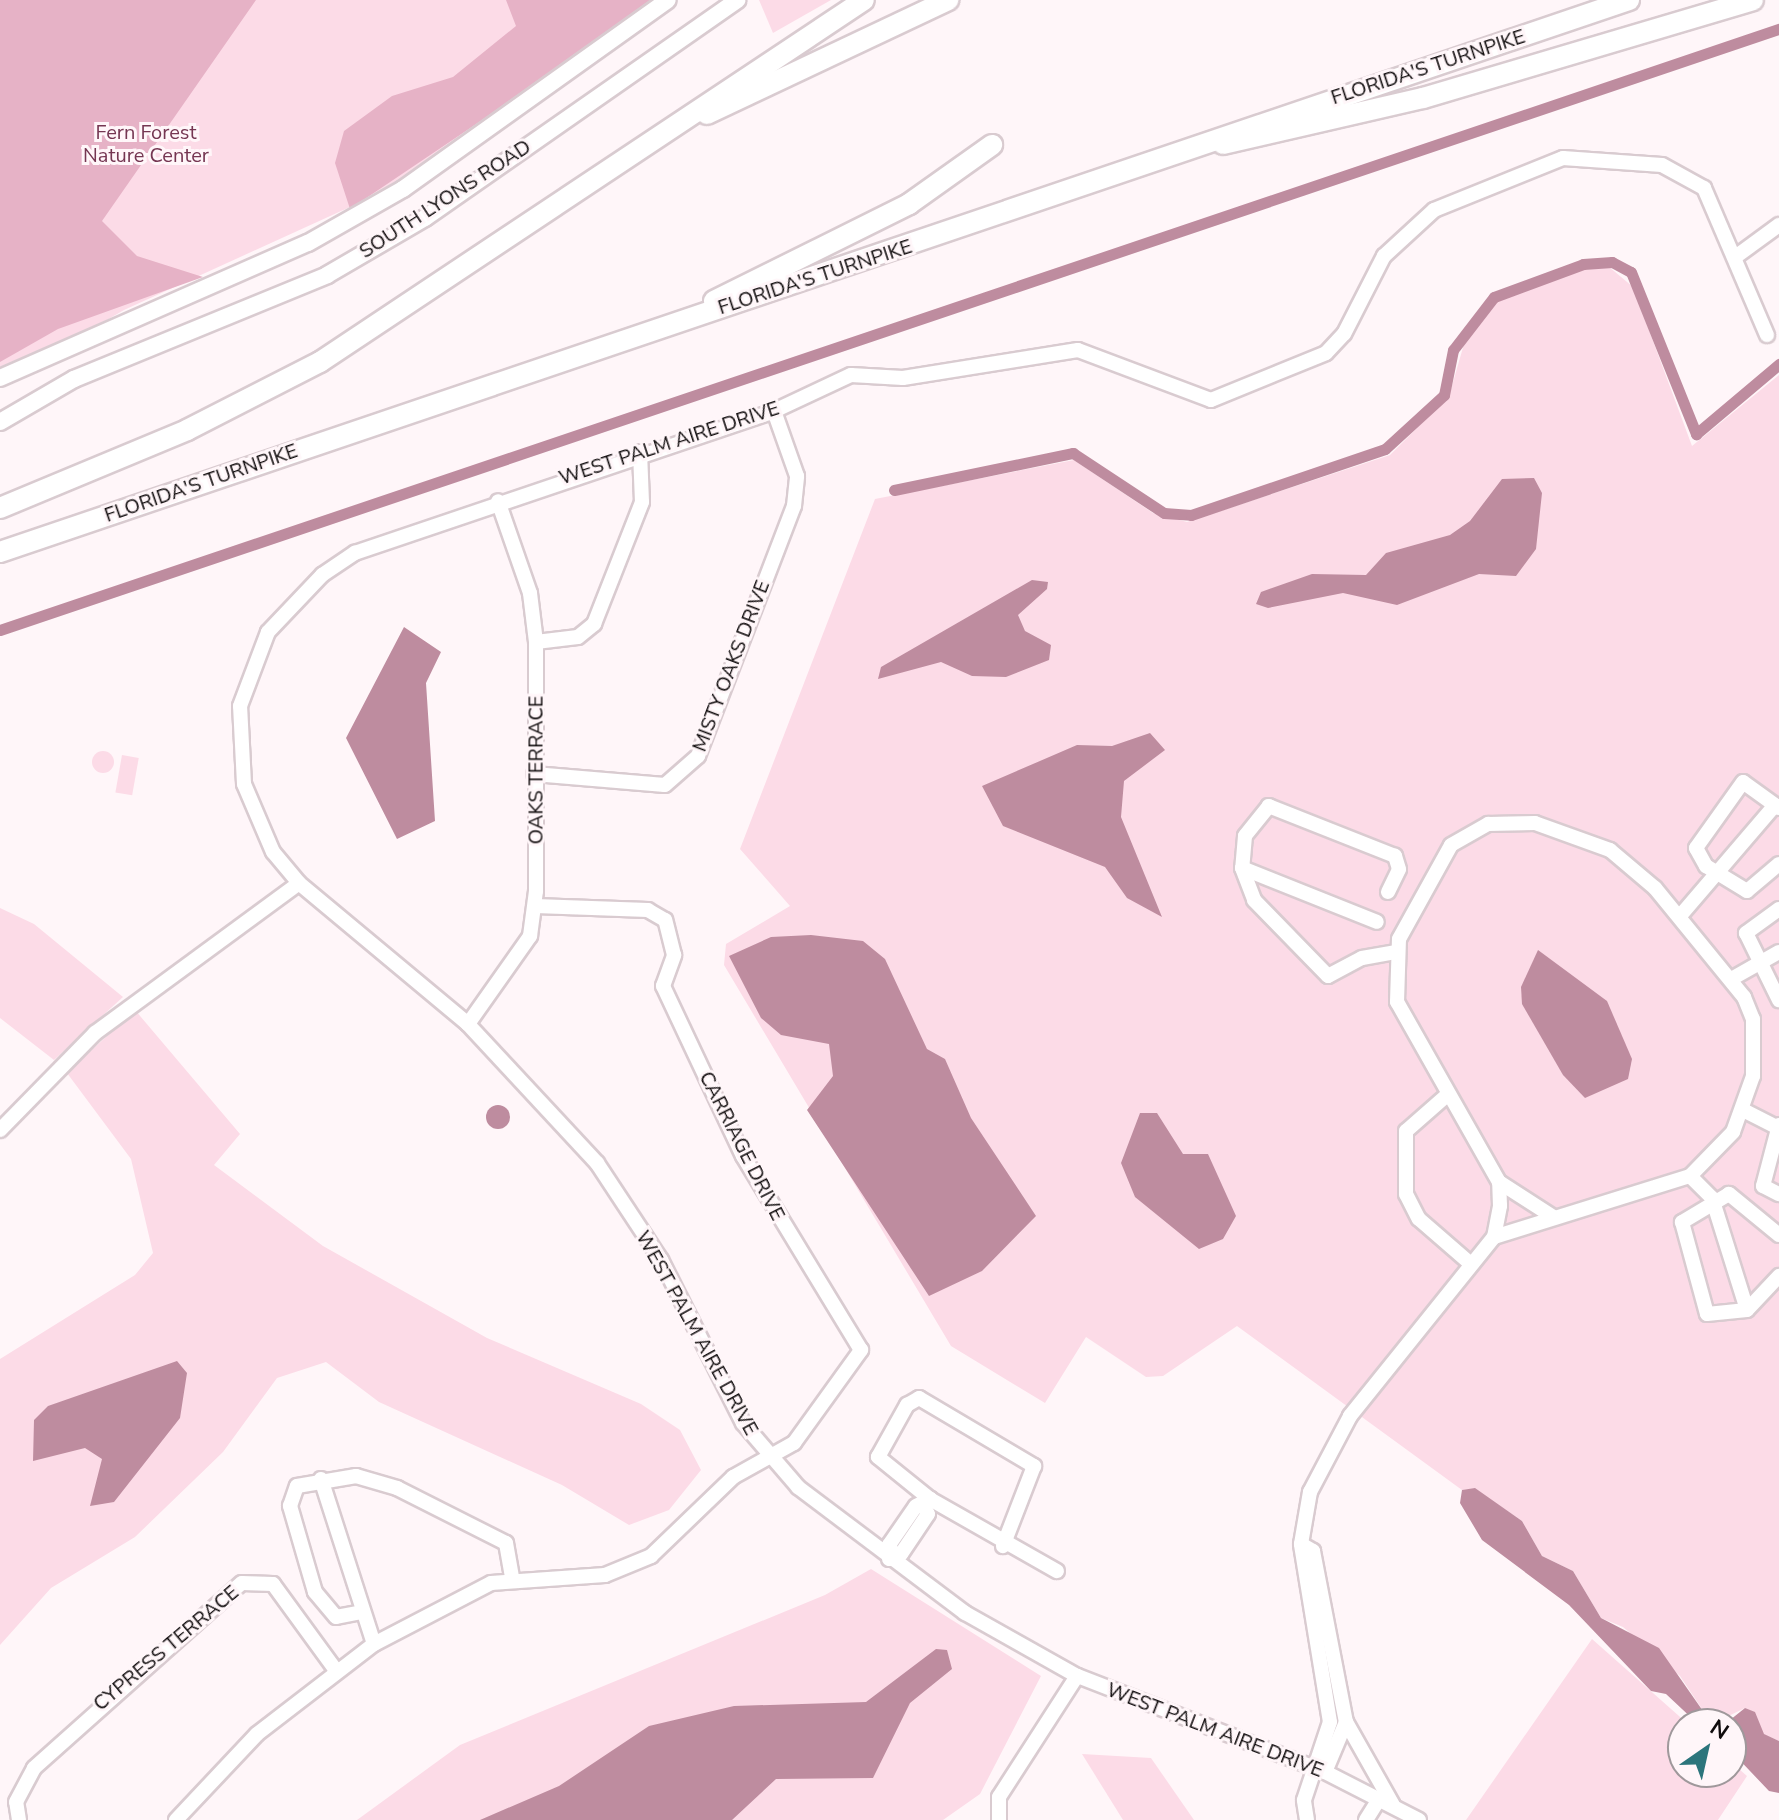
<!DOCTYPE html>
<style>
body{margin:0}
#map{position:relative;width:1779px;height:1820px;overflow:hidden;background:#fff6f9;font-family:"Nunito Sans",sans-serif}
div>[style]{position:absolute}
[style*='--x']{left:calc(var(--x)*1px);top:calc(var(--y)*1px);width:calc(var(--w)*1px);rotate:calc(var(--a)*1deg)}
.green>*{inset:0;background:#fcdbe7;transform-origin:0 0}
.round{border-radius:50%}
.forest>*{inset:0;background:#e6b2c6}
.water>*{inset:0;background:#be8c9f}
.canal>*{height:11px;margin:-5.5px;padding:0 5.5px;transform-origin:5.5px;border-radius:5.5px;background:#be8c9f}
.roads{filter:drop-shadow(2px 0 #d9cbd0) drop-shadow(-2px 0 #d9cbd0) drop-shadow(0 2px #d9cbd0) drop-shadow(0 -2px #d9cbd0)}
.minor>*{height:14px;margin:-7px;padding:0 7px;transform-origin:7px;border-radius:7px;background:#fff}
.major>*{height:16px;margin:-8px;padding:0 8px;transform-origin:8px;border-radius:8px;background:#fff}
.highway>*{height:20px;margin:-10px;padding:0 10px;transform-origin:10px;border-radius:10px;background:#fff}
span{translate:-50% -50%;white-space:nowrap;text-align:center;line-height:1.15;-webkit-text-stroke:6px #fff6f9;paint-order:stroke}
.street-label{font-size:20px;color:#100c0d}
.park-label{font-size:20px;color:#753652}
.north{position:absolute;left:1667px;top:1708px;width:80px;height:80px;box-sizing:border-box;background:#fff6f9;border:2px solid #9f989b;border-radius:50%;rotate:34deg;font-size:22px;font-weight:700;line-height:32px;text-align:center;color:#100c0d}
.north::after{content:'';display:block;margin:auto;width:28px;height:36px;background:#2c757c;clip-path:polygon(50% 0,100% 100%,50% 72%,0 100%)}
</style>
<div id="map">
<div class="green">
<i style="clip-path:polygon(0 0,650px 0,385px 191px,124px 310px,0 382px)"></i>
<i style="clip-path:polygon(759px 0,831px 0,773px 33px)"></i>
<i style="clip-path:polygon(1608px 266px,1633px 287px,1692px 446px,1779px 375px,1779px 1741px,1763px 1734px,1745px 1708px,1712px 1724px,1680px 1676px,1623px 1627px,1601px 1618px,1573px 1571px,1542px 1556px,1522px 1521px,1475px 1489px,1462px 1490px,1237px 1326px,1163px 1376px,1146px 1377px,1086px 1337px,1045px 1403px,951px 1346px,724px 965px,726px 944px,790px 906px,740px 849px,875px 499px,1074px 460px,1153px 513px,1187px 522px,1390px 455px,1449px 396px,1464px 344px,1498px 300px,1585px 267px)"></i>
<i class="round" style="left:92px;top:751px;width:22px;height:22px"></i>
<i style="left:122px;top:755px;width:17px;height:38px;rotate:10deg"></i>
<i style="clip-path:polygon(0 908px,34px 924px,123px 997px,54px 1060px,0 1018px)"></i>
<i style="clip-path:polygon(135px 1010px,240px 1134px,214px 1165px,323px 1246px,487px 1338px,641px 1404px,680px 1430px,701px 1470px,669px 1510px,629px 1525px,562px 1485px,379px 1402px,326px 1362px,277px 1378px,223px 1452px,135px 1537px,51px 1588px,0 1645px,0 1359px,135px 1275px,153px 1253px,131px 1159px,67px 1073px)"></i>
<i style="clip-path:polygon(871px 1569px,1041px 1676px,980px 1794px,943px 1820px,357px 1820px,460px 1745px,825px 1595px)"></i>
<i style="clip-path:polygon(1592px 1639px,1688px 1724px,1683px 1772px,1731px 1772px,1731px 1762px,1747px 1776px,1718px 1820px,1466px 1820px)"></i>
<i style="clip-path:polygon(1082px 1754px,1151px 1758px,1194px 1820px,1123px 1820px)"></i>
</div>
<div class="forest">
<i style="clip-path:polygon(0 0,256px 0,102px 221px,137px 256px,203px 277px,58px 329px,0 362px)"></i>
<i style="clip-path:polygon(506px 0,660px 0,350px 209px,335px 163px,344px 131px,392px 96px,453px 77px,516px 26px)"></i>
</div>
<div class="water">
<i style="clip-path:polygon(1534px 478px,1542px 493px,1536px 549px,1516px 576px,1479px 574px,1397px 605px,1343px 593px,1268px 608px,1256px 604px,1261px 592px,1312px 574px,1366px 575px,1386px 553px,1450px 535px,1470px 521px,1502px 479px)"></i>
<i style="clip-path:polygon(1032px 580px,1048px 582px,1047px 589px,1018px 615px,1025px 631px,1051px 645px,1049px 660px,1006px 677px,972px 676px,941px 662px,878px 679px,881px 667px)"></i>
<i style="clip-path:polygon(404px 627px,441px 652px,426px 683px,435px 821px,397px 839px,346px 738px)"></i>
<i style="clip-path:polygon(1150px 733px,1165px 750px,1124px 781px,1121px 817px,1162px 917px,1127px 898px,1105px 867px,1003px 826px,982px 786px,1077px 745px,1112px 746px)"></i>
<i style="clip-path:polygon(811px 935px,863px 941px,885px 959px,927px 1049px,945px 1059px,971px 1118px,1036px 1216px,982px 1271px,929px 1296px,807px 1110px,833px 1076px,829px 1044px,781px 1035px,761px 1018px,729px 956px,771px 937px)"></i>
<i style="clip-path:polygon(1538px 950px,1607px 1001px,1632px 1059px,1628px 1079px,1585px 1098px,1563px 1075px,1522px 1004px,1521px 987px)"></i>
<i class="round" style="left:486px;top:1105px;width:24px;height:24px"></i>
<i style="clip-path:polygon(1140px 1113px,1157px 1113px,1183px 1154px,1208px 1154px,1236px 1216px,1223px 1239px,1199px 1249px,1135px 1197px,1121px 1163px)"></i>
<i style="clip-path:polygon(177px 1361px,187px 1373px,180px 1418px,114px 1502px,90px 1506px,102px 1459px,85px 1448px,33px 1461px,34px 1420px,48px 1406px)"></i>
<i style="clip-path:polygon(1475px 1488px,1522px 1521px,1542px 1556px,1573px 1571px,1601px 1618px,1659px 1648px,1712px 1724px,1698px 1724px,1666px 1694px,1651px 1691px,1569px 1605px,1482px 1540px,1460px 1503px,1462px 1490px)"></i>
<i style="clip-path:polygon(936px 1649px,947px 1650px,952px 1669px,910px 1703px,873px 1778px,776px 1779px,732px 1820px,480px 1820px,559px 1786px,649px 1726px,734px 1706px,866px 1702px)"></i>
<i style="clip-path:polygon(1745px 1708px,1755px 1712px,1764px 1734px,1779px 1741px,1779px 1793px,1769px 1791px,1731px 1751px,1731px 1724px,1725px 1724px)"></i>
</div>
<div class="canal">
<i style="--x:894;--y:490;--w:183;--a:-11.7"></i>
<i style="--x:1073;--y:453;--w:109;--a:33.4"></i>
<i style="--x:1164;--y:513;--w:27;--a:4"></i>
<i style="--x:1191;--y:515;--w:205;--a:-18.8"></i>
<i style="--x:1385;--y:449;--w:80;--a:-42.5"></i>
<i style="--x:1444;--y:395;--w:46;--a:-78.7"></i>
<i style="--x:1453;--y:350;--w:67;--a:-52.3"></i>
<i style="--x:1494;--y:297;--w:95;--a:-20.3"></i>
<i style="--x:1583;--y:264;--w:29;--a:-4"></i>
<i style="--x:1612;--y:262;--w:21;--a:28"></i>
<i style="--x:1631;--y:272;--w:175;--a:68.1"></i>
<i style="--x:1696;--y:434;--w:109;--a:-40.1"></i>
<i style="--x:0;--y:630;--w:1878;--a:-18.67"></i>
</div>
<div class="roads">
<div class="minor">
<i style="--x:1738;--y:255;--w:51;--a:-36.2"></i>
<i style="--x:536;--y:642;--w:42;--a:-6.8"></i>
<i style="--x:578;--y:637;--w:21;--a:-39"></i>
<i style="--x:594;--y:624;--w:131;--a:-68.5"></i>
<i style="--x:642;--y:502;--w:50;--a:-92.3"></i>
<i style="--x:534;--y:774;--w:131;--a:4.8"></i>
<i style="--x:665;--y:785;--w:44;--a:-41.3"></i>
<i style="--x:698;--y:756;--w:268;--a:-69"></i>
<i style="--x:794;--y:506;--w:30;--a:-84"></i>
<i style="--x:797;--y:476;--w:69;--a:-109.5"></i>
<i style="--x:1779;--y:808;--w:44;--a:-144.2"></i>
<i style="--x:1743;--y:782;--w:81;--a:125.5"></i>
<i style="--x:1696;--y:848;--w:21;--a:61"></i>
<i style="--x:1706;--y:866;--w:48;--a:31.4"></i>
<i style="--x:1747;--y:891;--w:42;--a:-40.2"></i>
<i style="--x:1242;--y:868;--w:145;--a:21.8"></i>
<i style="--x:1388;--y:892;--w:25;--a:-64"></i>
<i style="--x:1399;--y:869;--w:14;--a:-107"></i>
<i style="--x:1395;--y:856;--w:136;--a:-158.4"></i>
<i style="--x:1269;--y:806;--w:38;--a:129"></i>
<i style="--x:1245;--y:836;--w:32;--a:95"></i>
<i style="--x:1242;--y:868;--w:34;--a:69"></i>
<i style="--x:1254;--y:900;--w:106;--a:45.8"></i>
<i style="--x:1328;--y:976;--w:38;--a:-28"></i>
<i style="--x:1362;--y:958;--w:35;--a:-10"></i>
<i style="--x:1779;--y:909;--w:41;--a:144"></i>
<i style="--x:1746;--y:933;--w:75;--a:63.8"></i>
<i style="--x:1680;--y:916;--w:146;--a:-49.4"></i>
<i style="--x:1733;--y:978;--w:53;--a:-29.5"></i>
<i style="--x:468;--y:1024;--w:108;--a:-54.8"></i>
<i style="--x:530;--y:936;--w:45;--a:-82.4"></i>
<i style="--x:536;--y:891;--w:249;--a:-90"></i>
<i style="--x:536;--y:642;--w:49;--a:-97"></i>
<i style="--x:530;--y:593;--w:97;--a:-109.2"></i>
<i style="--x:1446;--y:1096;--w:53;--a:138.8"></i>
<i style="--x:1406;--y:1131;--w:63;--a:90"></i>
<i style="--x:1406;--y:1194;--w:28;--a:63"></i>
<i style="--x:1419;--y:1219;--w:69;--a:40.9"></i>
<i style="--x:1745;--y:1111;--w:38;--a:27"></i>
<i style="--x:1779;--y:1125;--w:63;--a:104.7"></i>
<i style="--x:1763;--y:1186;--w:18;--a:27"></i>
<i style="--x:0;--y:1130;--w:136;--a:-45.6"></i>
<i style="--x:95;--y:1033;--w:253;--a:-36.3"></i>
<i style="--x:1690;--y:1176;--w:31;--a:45"></i>
<i style="--x:1712;--y:1198;--w:117;--a:72.6"></i>
<i style="--x:1499;--y:1182;--w:63;--a:32.7"></i>
<i style="--x:1779;--y:1235;--w:65;--a:-140.6"></i>
<i style="--x:1729;--y:1194;--w:55;--a:149.2"></i>
<i style="--x:1682;--y:1222;--w:95;--a:74.8"></i>
<i style="--x:1707;--y:1314;--w:40;--a:-5.7"></i>
<i style="--x:1747;--y:1310;--w:47;--a:-46.7"></i>
<i style="--x:321;--y:1479;--w:173;--a:72.2"></i>
<i style="--x:930;--y:1499;--w:67;--a:-141.1"></i>
<i style="--x:878;--y:1457;--w:60;--a:-60.9"></i>
<i style="--x:907;--y:1405;--w:14;--a:-30"></i>
<i style="--x:919;--y:1398;--w:134;--a:30.6"></i>
<i style="--x:1034;--y:1466;--w:86;--a:111.2"></i>
<i style="--x:1301;--y:1544;--w:14;--a:30"></i>
<i style="--x:1313;--y:1551;--w:174;--a:79.1"></i>
<i style="--x:1346;--y:1722;--w:54;--a:112.8"></i>
<i style="--x:893;--y:1553;--w:9;--a:-117"></i>
<i style="--x:889;--y:1545;--w:47;--a:-55.3"></i>
<i style="--x:916;--y:1506;--w:16;--a:-27"></i>
<i style="--x:930;--y:1499;--w:146;--a:29.6"></i>
<i style="--x:889;--y:1559;--w:13;--a:-23"></i>
<i style="--x:901;--y:1554;--w:48;--a:-56"></i>
<i style="--x:928;--y:1514;--w:8;--a:-120"></i>
<i style="--x:362;--y:1612;--w:26;--a:169"></i>
<i style="--x:336;--y:1617;--w:33;--a:-130"></i>
<i style="--x:315;--y:1592;--w:90;--a:-106.2"></i>
<i style="--x:290;--y:1506;--w:21;--a:-71"></i>
<i style="--x:297;--y:1486;--w:60;--a:-9.6"></i>
<i style="--x:356;--y:1476;--w:43;--a:16.3"></i>
<i style="--x:397;--y:1488;--w:122;--a:26.8"></i>
<i style="--x:506;--y:1543;--w:35;--a:80"></i>
<i style="--x:1346;--y:1722;--w:95;--a:60.5"></i>
<i style="--x:19;--y:1820;--w:18;--a:-99"></i>
<i style="--x:16;--y:1802;--w:38;--a:-62"></i>
<i style="--x:34;--y:1768;--w:278;--a:-41.7"></i>
<i style="--x:242;--y:1583;--w:31;--a:2"></i>
<i style="--x:273;--y:1584;--w:105;--a:53.9"></i>
<i style="--x:176;--y:1820;--w:118;--a:-46.7"></i>
<i style="--x:257;--y:1734;--w:148;--a:-37.6"></i>
<i style="--x:374;--y:1644;--w:132;--a:-27.5"></i>
<i style="--x:491;--y:1583;--w:114;--a:-4"></i>
<i style="--x:605;--y:1575;--w:50;--a:-22.4"></i>
<i style="--x:651;--y:1556;--w:114;--a:-43.9"></i>
<i style="--x:733;--y:1477;--w:70;--a:-29.1"></i>
<i style="--x:794;--y:1443;--w:115;--a:-54.2"></i>
<i style="--x:861;--y:1350;--w:227;--a:-121.3"></i>
<i style="--x:743;--y:1156;--w:188;--a:-115.2"></i>
<i style="--x:663;--y:986;--w:33;--a:-70"></i>
<i style="--x:674;--y:955;--w:36;--a:-104"></i>
<i style="--x:665;--y:920;--w:20;--a:-150"></i>
<i style="--x:648;--y:910;--w:113;--a:-178"></i>
<i style="--x:999;--y:1820;--w:23;--a:-90"></i>
<i style="--x:999;--y:1797;--w:144;--a:-57.2"></i>
<i style="--x:1307;--y:1820;--w:20;--a:-99"></i>
<i style="--x:1304;--y:1800;--w:82;--a:-71.6"></i>
<i style="--x:1330;--y:1722;--w:180;--a:-99.3"></i>
<i style="--x:1301;--y:1544;--w:53;--a:-80.2"></i>
<i style="--x:1310;--y:1492;--w:86;--a:-62.2"></i>
<i style="--x:1350;--y:1416;--w:230;--a:-51.2"></i>
<i style="--x:1494;--y:1237;--w:32;--a:-79"></i>
<i style="--x:1500;--y:1206;--w:24;--a:-92"></i>
<i style="--x:1499;--y:1182;--w:207;--a:-119.5"></i>
<i style="--x:1397;--y:1002;--w:63;--a:-88.2"></i>
<i style="--x:1399;--y:939;--w:107;--a:-61"></i>
<i style="--x:1451;--y:845;--w:43;--a:-29.6"></i>
<i style="--x:1488;--y:824;--w:47;--a:-1.2"></i>
<i style="--x:1535;--y:823;--w:80;--a:19.8"></i>
<i style="--x:1610;--y:850;--w:59;--a:40.2"></i>
<i style="--x:1655;--y:888;--w:141;--a:50.8"></i>
<i style="--x:1744;--y:997;--w:24;--a:68"></i>
<i style="--x:1753;--y:1019;--w:57;--a:90"></i>
<i style="--x:1753;--y:1076;--w:59;--a:109.7"></i>
<i style="--x:1733;--y:1132;--w:62;--a:134.3"></i>
<i style="--x:1690;--y:1176;--w:205;--a:162.7"></i>
<i style="--x:1366;--y:1820;--w:26;--a:-58"></i>
<i style="--x:1419;--y:1820;--w:106;--a:-152.9"></i>
<i style="--x:1325;--y:1772;--w:266;--a:-158.8"></i>
<i style="--x:1077;--y:1676;--w:129;--a:-150.6"></i>
<i style="--x:965;--y:1613;--w:209;--a:-143"></i>
<i style="--x:798;--y:1487;--w:84;--a:-130.7"></i>
<i style="--x:743;--y:1423;--w:182;--a:-116.7"></i>
<i style="--x:661;--y:1260;--w:116;--a:-123.4"></i>
<i style="--x:597;--y:1163;--w:190;--a:-132.9"></i>
<i style="--x:468;--y:1024;--w:220;--a:-140.2"></i>
<i style="--x:299;--y:883;--w:40;--a:-130"></i>
<i style="--x:273;--y:852;--w:74;--a:-113.1"></i>
<i style="--x:244;--y:784;--w:78;--a:-92.9"></i>
<i style="--x:240;--y:706;--w:79;--a:-69.3"></i>
<i style="--x:268;--y:632;--w:79;--a:-46.5"></i>
<i style="--x:322;--y:575;--w:40;--a:-34"></i>
<i style="--x:355;--y:553;--w:442;--a:-18.7"></i>
<i style="--x:774;--y:411;--w:85;--a:-25.1"></i>
<i style="--x:851;--y:375;--w:52;--a:3.3"></i>
<i style="--x:903;--y:378;--w:177;--a:-9.1"></i>
<i style="--x:1078;--y:350;--w:142;--a:20.6"></i>
<i style="--x:1211;--y:400;--w:124;--a:-22.2"></i>
<i style="--x:1326;--y:353;--w:26;--a:-47"></i>
<i style="--x:1344;--y:334;--w:88;--a:-62.9"></i>
<i style="--x:1384;--y:256;--w:68;--a:-42.6"></i>
<i style="--x:1434;--y:210;--w:139;--a:-22"></i>
<i style="--x:1563;--y:158;--w:99;--a:4"></i>
<i style="--x:1662;--y:165;--w:48;--a:28.7"></i>
<i style="--x:1704;--y:188;--w:160;--a:66.8"></i>
</div>
<div class="major">
<i style="--x:0;--y:378;--w:336;--a:-23.7"></i>
<i style="--x:308;--y:243;--w:109;--a:-29.6"></i>
<i style="--x:403;--y:189;--w:325;--a:-35.5"></i>
<i style="--x:0;--y:422;--w:86;--a:-30.2"></i>
<i style="--x:74;--y:379;--w:274;--a:-22.3"></i>
<i style="--x:327;--y:275;--w:113;--a:-30.2"></i>
<i style="--x:425;--y:218;--w:381;--a:-34.9"></i>
</div>
<div class="highway">
<i style="--x:707;--y:114;--w:267;--a:-25.3"></i>
<i style="--x:1223;--y:144;--w:205;--a:-13"></i>
<i style="--x:1423;--y:98;--w:344;--a:-16.5"></i>
<i style="--x:714;--y:301;--w:218;--a:-26.4"></i>
<i style="--x:909;--y:204;--w:102;--a:-35.4"></i>
<i style="--x:0;--y:508;--w:203;--a:-22.6"></i>
<i style="--x:187;--y:430;--w:149;--a:-27.1"></i>
<i style="--x:320;--y:362;--w:653;--a:-33.64"></i>
<i style="--x:0;--y:552;--w:1720;--a:-18.72"></i>
</div>
</div>
<div class="street-label">
<span style="left:1428px;top:67px;rotate:-18deg">FLORIDA'S TURNPIKE</span>
<span style="left:445px;top:199px;rotate:-33deg">SOUTH LYONS ROAD</span>
<span style="left:815px;top:277px;rotate:-18deg">FLORIDA'S TURNPIKE</span>
<span style="left:669px;top:443px;rotate:-18deg">WEST PALM AIRE DRIVE</span>
<span style="left:201px;top:483px;rotate:-19deg">FLORIDA'S TURNPIKE</span>
<span style="left:731px;top:666px;rotate:-69deg">MISTY OAKS DRIVE</span>
<span style="left:536px;top:770px;rotate:-90deg">OAKS TERRACE</span>
<span style="left:742px;top:1146px;rotate:63deg">CARRIAGE DRIVE</span>
<span style="left:697px;top:1333px;rotate:61deg">WEST PALM AIRE DRIVE</span>
<span style="left:166px;top:1648px;rotate:-40deg">CYPRESS TERRACE</span>
<span style="left:1215px;top:1730px;rotate:21deg">WEST PALM AIRE DRIVE</span>
</div>
<div class="park-label">
<span style="left:146px;top:144px">Fern Forest<br>Nature Center</span>
</div>
<div class="north">N</div>
</div>
